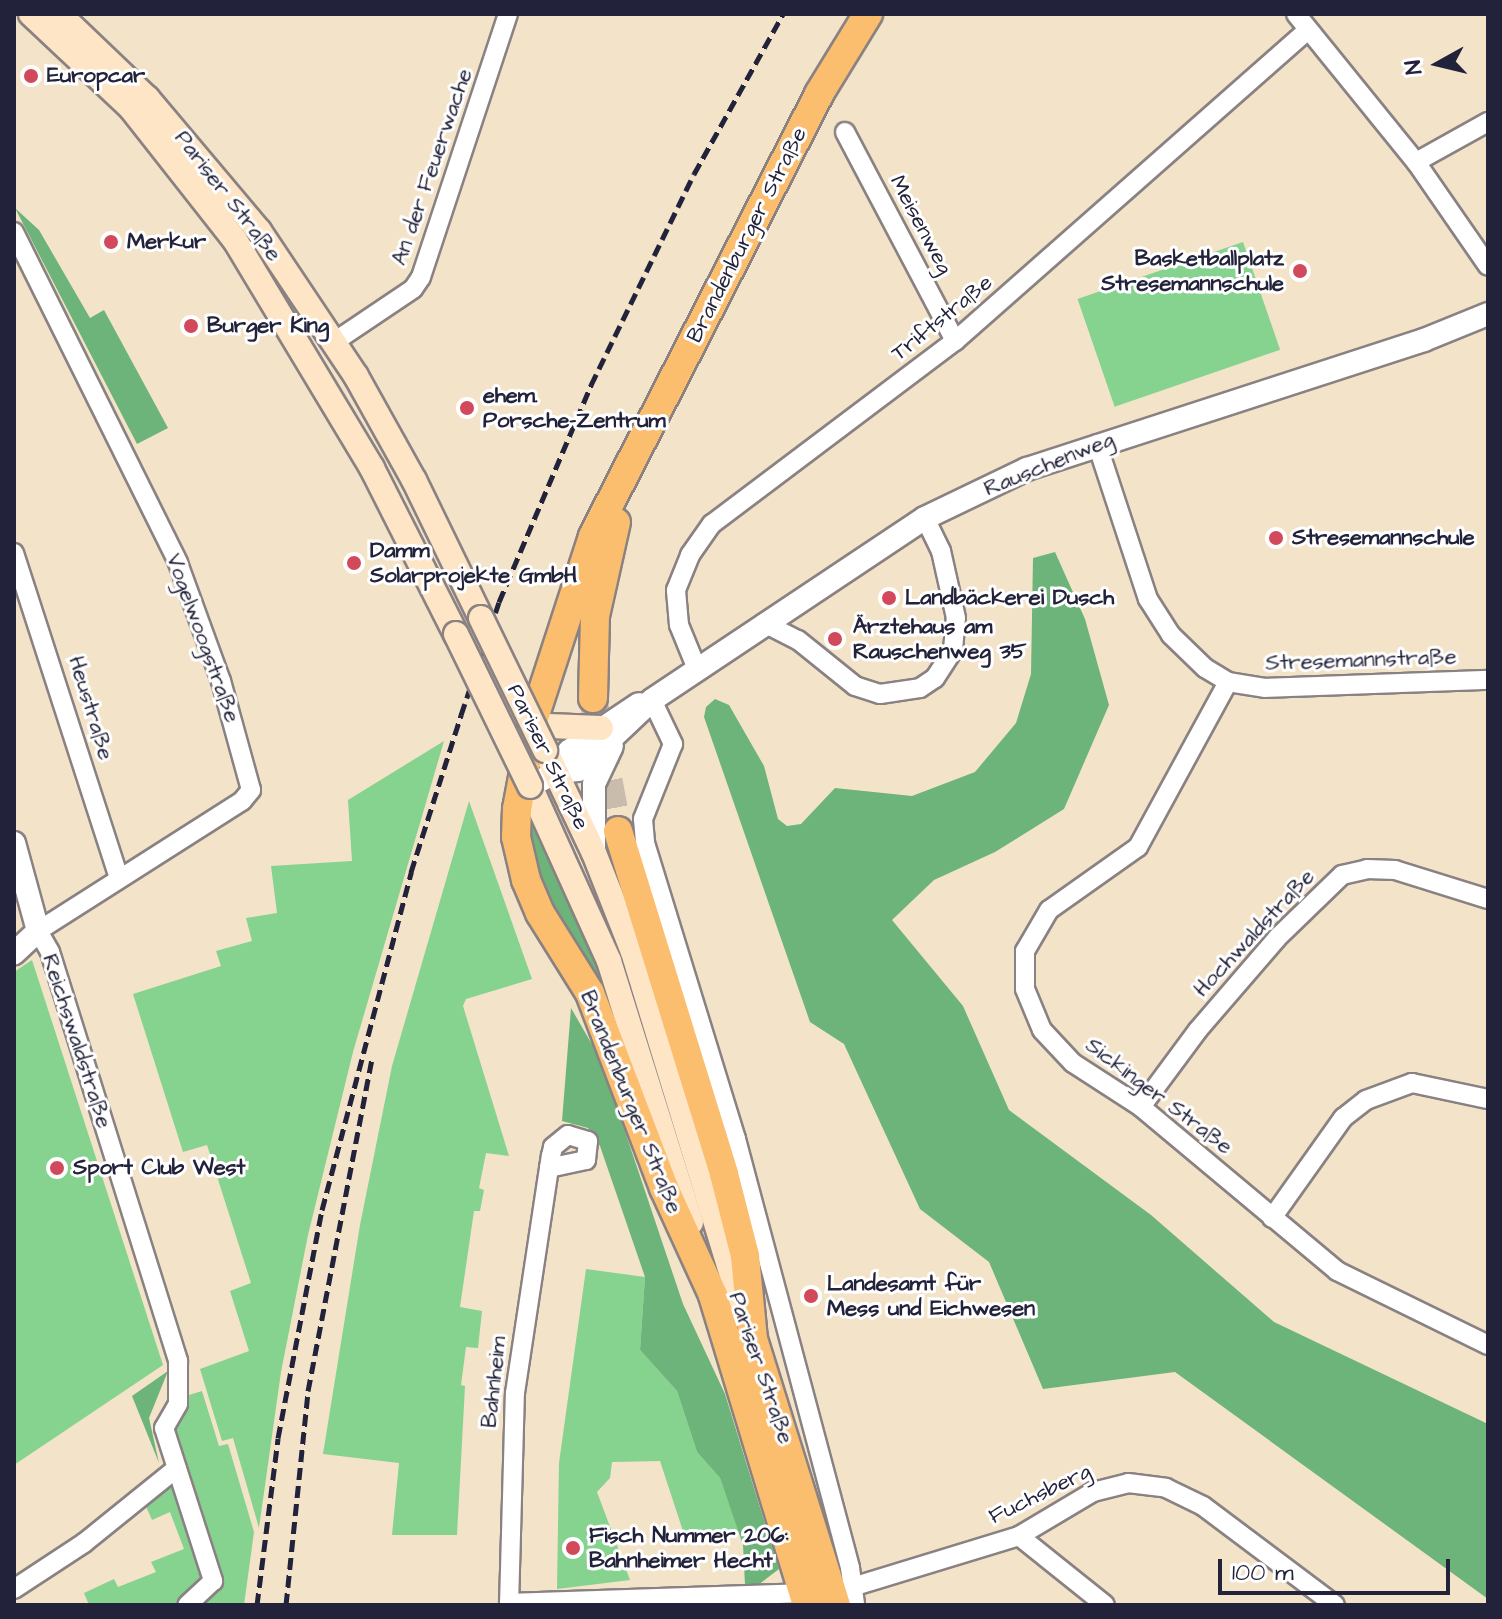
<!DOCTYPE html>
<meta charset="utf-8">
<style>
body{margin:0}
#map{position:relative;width:1502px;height:1619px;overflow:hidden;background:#f3e3c9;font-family:"Architects Daughter",sans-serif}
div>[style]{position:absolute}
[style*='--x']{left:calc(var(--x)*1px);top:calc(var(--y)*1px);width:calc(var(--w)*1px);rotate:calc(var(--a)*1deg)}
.green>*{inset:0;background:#86d28f;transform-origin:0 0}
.forest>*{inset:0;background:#6cb47a}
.primary-tunnel>*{height:28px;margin-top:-14px;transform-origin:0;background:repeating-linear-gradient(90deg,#c9bcad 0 28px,transparent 0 42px)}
.roads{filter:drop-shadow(2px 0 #8a8282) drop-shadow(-2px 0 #8a8282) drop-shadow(0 2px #8a8282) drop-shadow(0 -2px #8a8282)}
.minor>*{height:18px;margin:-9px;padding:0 9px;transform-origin:9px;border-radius:9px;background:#fff}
.tertiary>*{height:22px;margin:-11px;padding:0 11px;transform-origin:11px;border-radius:11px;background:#fff}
.secondary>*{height:24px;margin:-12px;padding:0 12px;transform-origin:12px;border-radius:12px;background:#fde5c5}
.primary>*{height:28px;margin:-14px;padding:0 14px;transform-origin:14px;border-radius:14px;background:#fbbd6e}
.rail>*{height:5px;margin-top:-2.5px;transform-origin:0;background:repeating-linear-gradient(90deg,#22223b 0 12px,transparent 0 18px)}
.bridges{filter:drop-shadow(2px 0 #8a8282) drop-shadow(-2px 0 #8a8282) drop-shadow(0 2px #8a8282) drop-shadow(0 -2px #8a8282)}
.secondary-bridge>*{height:24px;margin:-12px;padding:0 12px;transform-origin:12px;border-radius:12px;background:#fde5c5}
.dots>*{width:22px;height:22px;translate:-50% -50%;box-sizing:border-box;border:4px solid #fff;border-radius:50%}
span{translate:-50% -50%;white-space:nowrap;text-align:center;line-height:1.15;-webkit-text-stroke:6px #fff;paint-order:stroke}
.poi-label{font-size:22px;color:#22223b;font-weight:700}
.left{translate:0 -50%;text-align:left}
.right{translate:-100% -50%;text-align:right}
.street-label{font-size:22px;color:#22223b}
.frame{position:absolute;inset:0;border:16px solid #22223b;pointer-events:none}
.north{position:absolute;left:1398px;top:24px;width:80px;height:80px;-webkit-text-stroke:6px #fff;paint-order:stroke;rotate:262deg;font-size:22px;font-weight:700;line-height:32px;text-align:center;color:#22223b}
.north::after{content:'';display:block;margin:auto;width:28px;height:36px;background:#22223b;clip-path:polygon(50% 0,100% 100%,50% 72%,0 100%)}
.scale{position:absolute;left:1218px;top:1559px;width:232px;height:36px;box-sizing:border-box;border:4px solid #22223b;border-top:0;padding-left:10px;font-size:24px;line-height:28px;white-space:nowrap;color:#22223b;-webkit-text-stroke:6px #fff;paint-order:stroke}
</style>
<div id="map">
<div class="green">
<i style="left:1243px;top:242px;width:114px;height:175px;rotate:71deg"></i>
<i style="clip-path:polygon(444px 741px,353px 1052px,308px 1235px,281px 1372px,259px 1528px,233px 1438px,222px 1441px,200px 1369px,249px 1351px,230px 1291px,251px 1283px,207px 1145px,183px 1152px,133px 994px,221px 966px,216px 951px,252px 941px,246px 918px,277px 913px,271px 866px,352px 861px,348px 800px)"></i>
<i style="clip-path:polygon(469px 801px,532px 979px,466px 999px,463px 1006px,509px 1156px,486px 1153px,479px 1188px,484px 1190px,480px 1211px,474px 1211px,460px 1307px,482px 1311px,478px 1348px,466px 1347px,461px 1385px,465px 1386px,457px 1535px,392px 1535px,399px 1463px,323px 1454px,360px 1225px,392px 1066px)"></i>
<i style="clip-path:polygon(32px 960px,163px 1365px,14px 1465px,14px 972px)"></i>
<i style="clip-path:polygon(586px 1269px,645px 1277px,640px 1350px,677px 1391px,697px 1452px,720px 1478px,739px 1532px,684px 1534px,660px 1461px,612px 1462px,610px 1478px,597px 1492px,630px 1580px,557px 1589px,559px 1463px)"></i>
<i style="clip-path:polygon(202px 1391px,219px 1446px,228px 1444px,254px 1532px,244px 1605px,198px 1605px,220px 1580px,171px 1428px,189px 1395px)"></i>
<i style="clip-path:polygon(174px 1477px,206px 1580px,187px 1605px,89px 1605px,84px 1593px,114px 1579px,118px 1587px,156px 1572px,151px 1562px,184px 1549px,170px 1512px,152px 1520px,143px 1500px)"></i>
</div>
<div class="forest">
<i style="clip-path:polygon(15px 208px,39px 230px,90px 318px,104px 310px,168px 428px,137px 444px)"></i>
<i style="clip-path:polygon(1055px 552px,1085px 619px,1109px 705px,1064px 809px,995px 852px,934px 880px,892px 920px,963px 1006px,1009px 1110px,1151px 1215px,1274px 1322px,1488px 1424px,1488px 1599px,1175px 1372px,1043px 1389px,989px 1262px,920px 1209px,844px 1044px,810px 1022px,704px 717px,706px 707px,715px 699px,729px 705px,764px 766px,778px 819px,787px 826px,801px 824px,835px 788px,912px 796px,975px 772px,1016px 723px,1031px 674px,1033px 558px)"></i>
<i style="clip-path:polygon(526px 800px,578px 909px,617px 1022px,528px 865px)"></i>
<i style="clip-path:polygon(571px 1008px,601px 1060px,683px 1304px,725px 1394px,779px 1569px,758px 1585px,745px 1585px,743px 1545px,720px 1478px,697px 1452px,677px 1391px,640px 1350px,645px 1277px,600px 1146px,588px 1128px,562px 1121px)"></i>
<i style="clip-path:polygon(168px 1371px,149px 1418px,159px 1463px,132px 1396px)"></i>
</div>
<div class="primary-tunnel">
<i style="--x:593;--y:698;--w:135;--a:79.4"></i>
</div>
<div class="roads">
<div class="minor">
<i style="--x:1296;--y:14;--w:191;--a:51"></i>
<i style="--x:1416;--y:162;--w:126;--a:55.3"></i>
<i style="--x:845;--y:132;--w:236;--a:62.2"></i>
<i style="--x:1416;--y:162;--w:82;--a:-29.1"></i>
<i style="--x:14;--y:232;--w:369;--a:63.6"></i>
<i style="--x:178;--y:563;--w:126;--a:70"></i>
<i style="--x:221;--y:681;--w:113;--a:74.6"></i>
<i style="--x:251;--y:790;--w:14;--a:129"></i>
<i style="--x:242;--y:801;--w:242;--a:147.5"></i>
<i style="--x:38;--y:931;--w:24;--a:60"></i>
<i style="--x:50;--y:952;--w:429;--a:72.6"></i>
<i style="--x:178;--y:1361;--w:43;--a:90"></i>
<i style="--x:178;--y:1404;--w:28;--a:120"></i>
<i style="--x:164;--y:1428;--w:161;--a:72.2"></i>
<i style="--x:213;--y:1581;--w:35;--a:137"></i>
<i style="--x:334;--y:342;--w:95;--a:-33.9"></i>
<i style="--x:413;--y:289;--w:14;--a:-56"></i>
<i style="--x:421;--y:277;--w:277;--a:-71.7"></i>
<i style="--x:1097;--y:444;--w:163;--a:71.8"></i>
<i style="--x:1148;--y:599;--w:43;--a:57.4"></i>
<i style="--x:1171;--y:635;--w:47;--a:44.1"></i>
<i style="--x:1205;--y:668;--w:27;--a:31"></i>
<i style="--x:1228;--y:682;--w:37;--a:9"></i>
<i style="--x:1265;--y:688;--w:223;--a:-2.1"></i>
<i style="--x:14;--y:553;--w:342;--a:72.1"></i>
<i style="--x:764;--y:623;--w:38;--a:27"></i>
<i style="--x:798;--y:640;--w:73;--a:38.9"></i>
<i style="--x:855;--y:686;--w:26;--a:18"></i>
<i style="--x:880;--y:694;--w:40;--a:-8.5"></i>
<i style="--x:920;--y:688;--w:18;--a:-34"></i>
<i style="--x:935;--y:678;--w:33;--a:-57"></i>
<i style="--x:953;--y:650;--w:32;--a:-85"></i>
<i style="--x:956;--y:618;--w:69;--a:-102.6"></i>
<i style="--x:941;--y:551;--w:37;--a:-116"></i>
<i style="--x:697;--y:669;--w:48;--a:-112.2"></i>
<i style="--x:679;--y:625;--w:35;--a:-95"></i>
<i style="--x:676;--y:590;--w:38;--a:-68"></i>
<i style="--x:690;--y:555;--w:38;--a:-55"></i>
<i style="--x:712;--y:524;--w:304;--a:-37"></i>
<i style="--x:955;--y:341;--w:470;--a:-41.4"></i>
<i style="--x:1228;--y:682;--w:188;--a:118.6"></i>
<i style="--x:1138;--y:847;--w:109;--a:144.7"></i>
<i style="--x:1049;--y:910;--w:48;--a:120.3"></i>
<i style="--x:1025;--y:951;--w:38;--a:90"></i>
<i style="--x:1025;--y:989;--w:44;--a:67.5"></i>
<i style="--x:1042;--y:1030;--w:45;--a:46.8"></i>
<i style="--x:1073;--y:1063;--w:81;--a:32.9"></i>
<i style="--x:1141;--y:1107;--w:256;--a:39.9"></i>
<i style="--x:1337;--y:1271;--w:168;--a:26.1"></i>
<i style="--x:652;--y:700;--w:49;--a:64.5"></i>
<i style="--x:673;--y:744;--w:81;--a:111.8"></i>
<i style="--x:643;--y:819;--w:24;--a:85"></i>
<i style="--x:645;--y:843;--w:310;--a:72.9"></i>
<i style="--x:736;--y:1139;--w:444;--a:75.1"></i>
<i style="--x:850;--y:1568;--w:37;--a:82"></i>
<i style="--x:1141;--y:1107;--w:96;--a:-53.5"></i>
<i style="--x:1198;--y:1030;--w:121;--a:-49.3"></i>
<i style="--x:1277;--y:938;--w:91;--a:-44.1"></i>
<i style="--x:1342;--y:875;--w:26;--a:-13"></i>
<i style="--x:1367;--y:869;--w:28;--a:2"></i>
<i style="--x:1395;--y:870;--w:97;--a:17.3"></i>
<i style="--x:1272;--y:1218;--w:123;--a:-54.6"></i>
<i style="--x:1343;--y:1118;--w:29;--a:-38"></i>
<i style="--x:1366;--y:1100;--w:49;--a:-20.3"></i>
<i style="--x:1412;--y:1083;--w:78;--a:11.9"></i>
<i style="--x:1019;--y:1536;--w:110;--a:38.7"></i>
<i style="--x:14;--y:1589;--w:84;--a:-33.3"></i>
<i style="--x:84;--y:1543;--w:119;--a:-38.9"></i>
<i style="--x:839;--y:1591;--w:188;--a:-17"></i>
<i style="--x:1019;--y:1536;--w:86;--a:-30.7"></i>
<i style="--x:1093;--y:1492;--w:36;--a:-14"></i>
<i style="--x:1128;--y:1483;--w:38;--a:7"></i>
<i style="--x:1166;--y:1488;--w:41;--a:25.9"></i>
<i style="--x:1203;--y:1506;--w:165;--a:36.9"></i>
<i style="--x:509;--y:1603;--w:305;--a:-1.9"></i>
<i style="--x:509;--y:1605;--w:212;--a:-88.4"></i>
<i style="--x:515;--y:1393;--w:240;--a:-81.4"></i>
<i style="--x:551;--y:1156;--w:9;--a:-77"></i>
<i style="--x:553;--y:1147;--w:19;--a:-39"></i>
<i style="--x:568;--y:1135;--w:21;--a:17"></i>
<i style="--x:588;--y:1141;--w:19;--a:96"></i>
<i style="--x:586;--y:1160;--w:38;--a:168"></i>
</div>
<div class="tertiary">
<i style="--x:556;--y:772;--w:25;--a:-58"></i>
<i style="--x:569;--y:751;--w:84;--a:-33.9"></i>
<i style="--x:530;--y:786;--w:30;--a:-28"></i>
<i style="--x:556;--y:772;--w:22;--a:-5"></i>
<i style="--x:578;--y:770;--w:102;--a:-43.4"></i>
<i style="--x:652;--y:700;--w:328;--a:-33.7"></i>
<i style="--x:925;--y:518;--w:113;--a:-25.7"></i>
<i style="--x:1027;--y:469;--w:417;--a:-18"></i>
<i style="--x:1424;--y:340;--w:69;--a:-22.1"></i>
<i style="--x:14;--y:843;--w:91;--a:74.7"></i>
<i style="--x:38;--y:931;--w:33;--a:137"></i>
<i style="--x:594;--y:852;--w:68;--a:-90"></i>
<i style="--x:594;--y:784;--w:42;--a:-64.7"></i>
</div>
<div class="secondary">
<i style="--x:31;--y:14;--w:137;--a:43.2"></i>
<i style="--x:131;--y:108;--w:168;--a:51.8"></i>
<i style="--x:235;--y:240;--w:266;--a:59"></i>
<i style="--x:372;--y:468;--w:186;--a:63.2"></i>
<i style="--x:59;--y:14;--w:122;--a:43.7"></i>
<i style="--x:147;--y:98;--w:174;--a:49.9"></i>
<i style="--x:259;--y:231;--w:174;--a:56.2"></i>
<i style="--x:356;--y:376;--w:119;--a:60.9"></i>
<i style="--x:414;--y:480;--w:153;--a:64.1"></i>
<i style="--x:548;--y:726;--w:53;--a:2.2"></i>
<i style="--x:545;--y:750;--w:114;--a:64.6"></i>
<i style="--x:594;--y:853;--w:106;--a:68.5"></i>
<i style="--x:633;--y:952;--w:381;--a:73"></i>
<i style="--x:530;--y:786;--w:192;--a:65.7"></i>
<i style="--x:609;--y:961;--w:274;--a:72.6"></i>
</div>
<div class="primary">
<i style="--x:593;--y:698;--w:82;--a:-88.6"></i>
<i style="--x:595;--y:616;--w:96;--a:-77.4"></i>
<i style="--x:618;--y:831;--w:359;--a:72.8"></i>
<i style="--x:724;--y:1174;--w:85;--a:75.6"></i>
<i style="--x:745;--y:1256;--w:83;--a:84.5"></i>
<i style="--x:753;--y:1339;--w:279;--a:72.7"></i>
<i style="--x:807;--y:1605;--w:324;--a:-106.9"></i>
<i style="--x:713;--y:1295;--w:118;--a:-114.6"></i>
<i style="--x:664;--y:1188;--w:209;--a:-110.8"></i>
<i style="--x:590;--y:993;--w:94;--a:-122"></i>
<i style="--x:540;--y:913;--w:36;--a:-113"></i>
<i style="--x:526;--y:880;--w:44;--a:-103.1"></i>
<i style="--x:516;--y:837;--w:28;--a:-88"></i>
<i style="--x:517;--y:809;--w:93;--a:-79.4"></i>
<i style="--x:534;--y:718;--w:191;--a:-72"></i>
<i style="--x:593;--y:536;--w:496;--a:-62.9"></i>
<i style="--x:819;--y:94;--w:94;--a:-58.5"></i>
</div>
</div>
<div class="rail">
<i style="--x:257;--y:1605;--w:168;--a:-82.8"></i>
<i style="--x:278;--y:1438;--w:232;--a:-79.1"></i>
<i style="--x:322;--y:1210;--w:350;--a:-75.2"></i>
<i style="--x:411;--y:872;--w:165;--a:-72.3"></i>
<i style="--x:461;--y:715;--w:119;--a:-71.4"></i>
<i style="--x:499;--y:602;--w:236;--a:-67"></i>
<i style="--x:591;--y:385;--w:235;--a:-64"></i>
<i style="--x:694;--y:174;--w:183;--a:-60.9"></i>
<i style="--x:286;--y:1605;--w:215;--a:-84.1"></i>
<i style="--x:308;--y:1391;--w:337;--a:-79.1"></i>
</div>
<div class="bridges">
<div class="secondary-bridge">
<i style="--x:481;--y:618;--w:147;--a:64.1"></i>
<i style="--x:456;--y:634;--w:169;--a:64"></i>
</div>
</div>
<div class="dots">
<i style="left:31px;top:76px;background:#d1495b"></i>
<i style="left:111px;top:242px;background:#d1495b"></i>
<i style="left:1300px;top:271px;background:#d1495b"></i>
<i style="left:191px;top:326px;background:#d1495b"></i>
<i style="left:467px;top:408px;background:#d1495b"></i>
<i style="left:1276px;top:538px;background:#d1495b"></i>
<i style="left:354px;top:563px;background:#d1495b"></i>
<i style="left:889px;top:598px;background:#d1495b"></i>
<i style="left:835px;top:639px;background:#d1495b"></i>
<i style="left:57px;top:1168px;background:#d1495b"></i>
<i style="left:811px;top:1296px;background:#d1495b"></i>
<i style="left:573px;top:1548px;background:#d1495b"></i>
</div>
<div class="poi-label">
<span class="left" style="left:47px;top:76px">Europcar</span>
<span class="left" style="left:127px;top:242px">Merkur</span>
<span class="right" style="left:1284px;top:271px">Basketballplatz<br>Stresemannschule</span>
<span class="left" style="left:207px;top:326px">Burger King</span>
<span class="left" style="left:483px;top:408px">ehem.<br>Porsche-Zentrum</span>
<span class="left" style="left:1292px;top:538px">Stresemannschule</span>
<span class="left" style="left:370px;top:563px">Damm<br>Solarprojekte GmbH</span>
<span class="left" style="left:905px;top:598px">Landbäckerei Dusch</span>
<span class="left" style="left:853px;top:639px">Ärztehaus am<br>Rauschenweg 35</span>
<span class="left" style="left:73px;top:1168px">Sport Club West</span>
<span class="left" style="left:827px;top:1296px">Landesamt für<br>Mess und Eichwesen</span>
<span class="left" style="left:589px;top:1548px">Fisch Nummer 206:<br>Bahnheimer Hecht</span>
</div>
<div class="street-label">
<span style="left:432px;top:167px;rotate:-71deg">An der Feuerwache</span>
<span style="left:228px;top:196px;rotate:52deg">Pariser Straße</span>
<span style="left:921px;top:225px;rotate:62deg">Meisenweg</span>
<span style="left:747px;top:235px;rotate:-63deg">Brandenburger Straße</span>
<span style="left:942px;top:318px;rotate:-39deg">Triftstraße</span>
<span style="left:1049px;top:464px;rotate:-22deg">Rauschenweg</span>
<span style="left:203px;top:638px;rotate:70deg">Vogelwoogstraße</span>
<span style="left:1361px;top:660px;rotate:-2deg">Stresemannstraße</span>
<span style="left:91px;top:708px;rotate:73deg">Heustraße</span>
<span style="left:548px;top:757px;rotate:64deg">Pariser Straße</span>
<span style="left:1254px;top:933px;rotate:-47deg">Hochwaldstraße</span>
<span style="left:77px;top:1041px;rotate:72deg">Reichswaldstraße</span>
<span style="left:1159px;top:1096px;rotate:37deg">Sickinger Straße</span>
<span style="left:631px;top:1102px;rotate:68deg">Brandenburger Straße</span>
<span style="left:761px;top:1368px;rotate:71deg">Pariser Straße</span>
<span style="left:494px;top:1382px;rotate:-84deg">Bahnheim</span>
<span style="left:1040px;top:1494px;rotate:-26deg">Fuchsberg</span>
</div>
<div class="frame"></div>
<div class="north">N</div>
<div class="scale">100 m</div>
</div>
